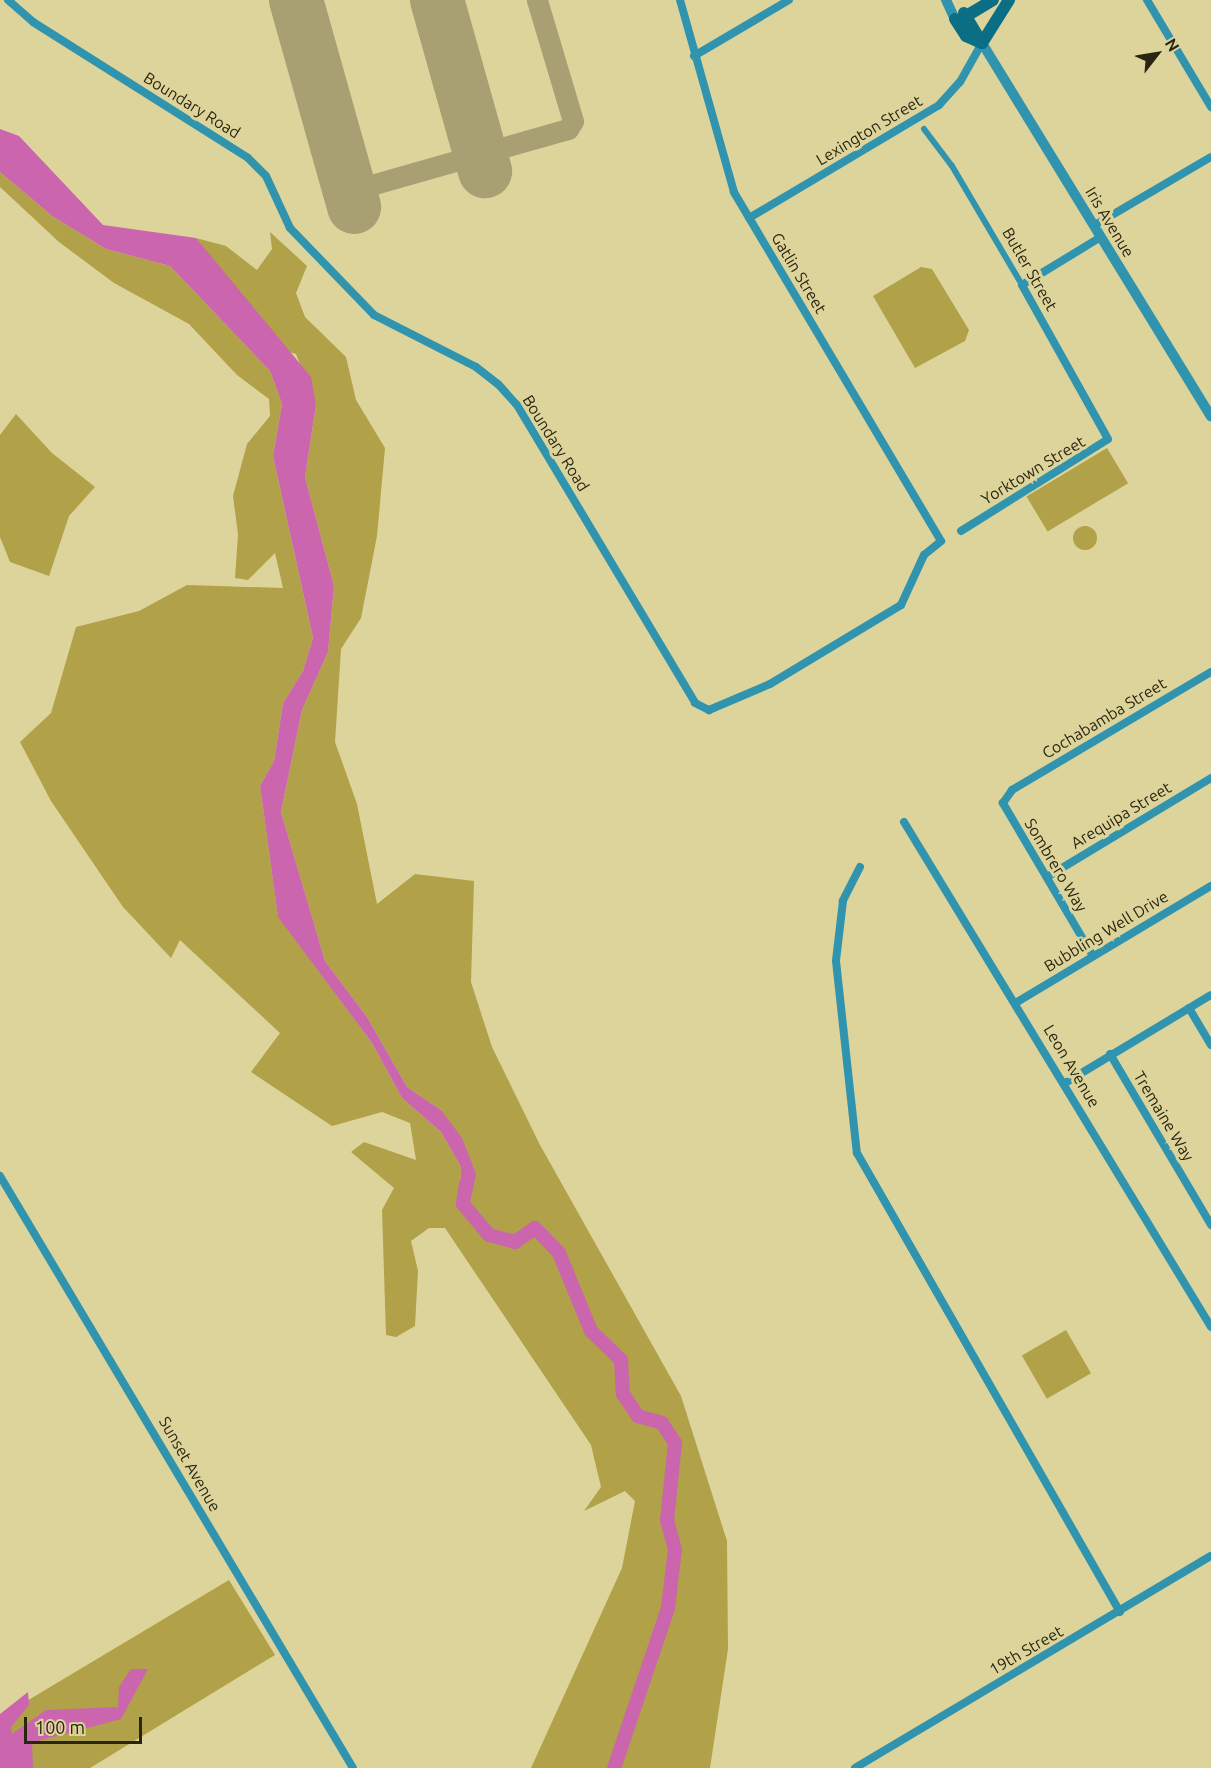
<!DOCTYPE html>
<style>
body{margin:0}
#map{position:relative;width:1211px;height:1768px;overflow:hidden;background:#ddd49c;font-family:Ubuntu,sans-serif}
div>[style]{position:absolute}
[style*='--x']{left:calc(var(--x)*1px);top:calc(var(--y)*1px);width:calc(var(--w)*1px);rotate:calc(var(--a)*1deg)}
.green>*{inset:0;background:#b1a148;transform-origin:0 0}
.round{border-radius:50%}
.water>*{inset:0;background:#cb65ad}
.river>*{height:14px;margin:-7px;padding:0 7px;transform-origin:7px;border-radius:7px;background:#cb65ad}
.taxiway>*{height:21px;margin:-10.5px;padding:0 10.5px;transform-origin:10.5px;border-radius:10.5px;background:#a8a072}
.runway>*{height:54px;margin:-27px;padding:0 27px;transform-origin:27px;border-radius:27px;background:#a8a072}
.pedestrian>*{height:6px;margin:-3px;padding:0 3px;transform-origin:3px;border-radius:3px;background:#3194ae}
.minor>*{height:8px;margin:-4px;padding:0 4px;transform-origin:4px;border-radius:4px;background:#3194ae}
.tertiary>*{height:10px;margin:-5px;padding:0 5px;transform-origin:5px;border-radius:5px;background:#3194ae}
.secondary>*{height:12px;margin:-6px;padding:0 6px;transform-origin:6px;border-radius:6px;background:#0a6e84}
span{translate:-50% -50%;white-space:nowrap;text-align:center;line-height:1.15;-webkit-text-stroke:6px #ddd49c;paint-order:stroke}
.street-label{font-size:16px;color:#292510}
.north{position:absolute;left:1127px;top:24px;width:60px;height:60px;-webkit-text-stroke:4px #ddd49c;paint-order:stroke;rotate:59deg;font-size:16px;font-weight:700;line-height:24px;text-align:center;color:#292510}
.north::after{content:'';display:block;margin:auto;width:21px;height:27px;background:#292510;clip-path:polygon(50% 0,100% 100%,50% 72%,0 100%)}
.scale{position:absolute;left:24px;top:1717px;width:118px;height:27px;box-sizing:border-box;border:3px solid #292510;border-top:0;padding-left:8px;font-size:18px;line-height:21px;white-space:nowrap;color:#292510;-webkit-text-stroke:4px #ddd49c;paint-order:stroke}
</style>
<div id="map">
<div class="green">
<i style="clip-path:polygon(0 172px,52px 216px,106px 249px,170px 266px,270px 371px,282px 404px,273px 456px,313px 638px,303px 671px,283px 703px,274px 761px,260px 786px,278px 916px,372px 1043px,402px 1098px,441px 1132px,461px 1167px,460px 1204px,472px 1194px,441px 1110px,407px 1087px,367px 1017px,325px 961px,281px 812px,302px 710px,328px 652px,334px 586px,305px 477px,316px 405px,296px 354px,283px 350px,196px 238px,226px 246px,257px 270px,272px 249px,270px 232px,307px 266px,296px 293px,305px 317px,346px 357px,356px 400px,385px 448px,377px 536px,361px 618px,341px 649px,335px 742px,357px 804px,377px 904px,415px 874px,474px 881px,471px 982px,492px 1047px,540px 1145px,681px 1396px,727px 1541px,728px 1649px,710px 1768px,531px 1768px,622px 1568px,635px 1501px,625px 1491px,584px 1511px,601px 1487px,591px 1445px,445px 1228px,429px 1228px,411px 1241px,418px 1271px,415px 1326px,396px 1337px,386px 1335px,382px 1210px,394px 1188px,351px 1152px,364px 1142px,416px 1160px,410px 1123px,382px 1112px,332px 1126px,251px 1072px,280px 1033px,180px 940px,171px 958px,123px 907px,51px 801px,20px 742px,51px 713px,76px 627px,139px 611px,187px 585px,283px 588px,275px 553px,248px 580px,235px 578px,238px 534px,233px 496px,247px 444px,270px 416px,269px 399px,237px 375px,189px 324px,114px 283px,59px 242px,0 187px)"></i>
<i style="clip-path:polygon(921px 267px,932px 269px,969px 330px,965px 341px,915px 368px,873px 296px)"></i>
<i style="clip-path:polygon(16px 414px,52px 453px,95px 487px,69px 516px,49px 576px,10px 562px,0 537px,0 435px)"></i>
<i style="left:1107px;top:448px;width:41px;height:94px;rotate:59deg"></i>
<i class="round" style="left:1073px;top:526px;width:24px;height:24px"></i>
<i style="left:1066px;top:1330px;width:50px;height:51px;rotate:60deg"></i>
<i style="clip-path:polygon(229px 1580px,275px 1655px,90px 1768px,0 1768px,0 1717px)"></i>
</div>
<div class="water">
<i style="clip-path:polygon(0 129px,19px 136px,103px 225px,196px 238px,311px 377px,316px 405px,305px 477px,334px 586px,328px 652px,302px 710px,281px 812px,325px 961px,367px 1017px,407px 1087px,441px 1110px,462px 1138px,476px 1174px,472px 1194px,460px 1206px,461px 1167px,441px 1132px,402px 1098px,372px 1043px,278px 917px,260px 786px,274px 761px,283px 703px,303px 671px,313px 638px,273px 456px,282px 404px,270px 371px,170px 266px,106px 249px,52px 216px,0 172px)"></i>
<i style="clip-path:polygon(131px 1669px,148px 1669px,121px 1719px,38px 1741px,32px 1745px,33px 1768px,0 1768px,0 1714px,28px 1692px,29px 1705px,11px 1727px,12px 1734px,46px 1710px,118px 1707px,119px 1687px)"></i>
</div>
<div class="river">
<i style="--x:466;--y:1184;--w:20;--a:99"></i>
<i style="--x:463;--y:1204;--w:40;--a:50"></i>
<i style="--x:489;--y:1235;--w:27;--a:15"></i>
<i style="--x:515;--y:1242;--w:24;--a:-35"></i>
<i style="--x:535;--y:1228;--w:35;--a:46"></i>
<i style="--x:559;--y:1253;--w:84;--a:67.7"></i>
<i style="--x:591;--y:1331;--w:42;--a:44"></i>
<i style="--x:621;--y:1360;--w:34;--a:87"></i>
<i style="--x:623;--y:1394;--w:27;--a:56"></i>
<i style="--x:638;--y:1416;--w:25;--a:16"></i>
<i style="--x:662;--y:1423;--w:24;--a:57"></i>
<i style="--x:675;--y:1443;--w:77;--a:95.9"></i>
<i style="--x:667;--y:1520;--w:30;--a:75"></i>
<i style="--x:675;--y:1549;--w:59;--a:96.8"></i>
<i style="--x:668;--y:1608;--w:169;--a:108.6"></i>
</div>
<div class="taxiway">
<i style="--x:350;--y:191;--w:227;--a:-15.9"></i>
<i style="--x:568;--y:129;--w:9;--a:-58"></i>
<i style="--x:573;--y:121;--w:126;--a:-106.6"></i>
</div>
<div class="runway">
<i style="--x:296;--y:0;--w:215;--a:74.3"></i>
<i style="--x:437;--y:0;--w:178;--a:74.3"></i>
</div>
<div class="pedestrian">
<i style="--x:924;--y:129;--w:46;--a:52.9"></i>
<i style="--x:952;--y:166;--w:138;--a:59.5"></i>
</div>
<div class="minor">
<i style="--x:8;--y:0;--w:33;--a:41"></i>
<i style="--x:33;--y:22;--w:254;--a:32.3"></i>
<i style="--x:248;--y:158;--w:25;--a:45"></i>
<i style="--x:266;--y:176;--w:57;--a:65.2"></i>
<i style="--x:290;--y:228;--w:121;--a:46"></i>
<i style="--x:374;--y:315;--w:114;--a:27"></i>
<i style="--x:476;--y:367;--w:28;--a:38"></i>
<i style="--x:498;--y:384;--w:28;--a:48"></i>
<i style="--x:517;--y:405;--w:347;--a:59.1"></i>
<i style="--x:695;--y:703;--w:16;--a:27"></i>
<i style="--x:709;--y:710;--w:66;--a:-23.1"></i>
<i style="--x:770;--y:684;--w:153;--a:-31.1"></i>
<i style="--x:901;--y:605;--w:55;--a:-65.3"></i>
<i style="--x:924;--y:555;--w:22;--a:-39"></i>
<i style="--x:941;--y:541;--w:406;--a:-120.7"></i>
<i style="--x:734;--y:192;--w:199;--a:-105.7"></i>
<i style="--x:1147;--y:0;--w:125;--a:59.1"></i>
<i style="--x:694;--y:56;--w:110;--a:-30.5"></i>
<i style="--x:749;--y:218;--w:221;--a:-30.7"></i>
<i style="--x:939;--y:105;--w:31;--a:-48"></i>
<i style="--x:960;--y:82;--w:45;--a:-60.6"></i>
<i style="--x:1095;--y:225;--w:134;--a:-30.4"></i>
<i style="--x:961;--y:531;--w:173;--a:-32"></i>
<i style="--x:1108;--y:439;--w:176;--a:-119.2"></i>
<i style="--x:1022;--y:285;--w:92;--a:-31.3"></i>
<i style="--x:904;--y:822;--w:591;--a:58.7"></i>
<i style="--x:860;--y:867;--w:38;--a:117"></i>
<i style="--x:843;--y:901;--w:60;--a:96.7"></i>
<i style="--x:836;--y:961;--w:193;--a:83.8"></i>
<i style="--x:857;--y:1153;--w:529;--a:60.19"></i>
<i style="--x:1047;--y:877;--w:192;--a:-31.1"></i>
<i style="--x:1093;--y:956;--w:178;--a:-120.5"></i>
<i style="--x:1003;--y:803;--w:16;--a:-55"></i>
<i style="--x:1012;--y:790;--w:231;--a:-30.7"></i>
<i style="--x:1017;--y:1002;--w:226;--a:-30.9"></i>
<i style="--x:1189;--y:1008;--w:43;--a:59.3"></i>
<i style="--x:1110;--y:1054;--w:199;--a:59.4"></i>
<i style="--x:1065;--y:1083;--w:170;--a:-31.1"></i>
<i style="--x:0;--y:1176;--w:689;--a:59.19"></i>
<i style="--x:855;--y:1768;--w:414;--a:-30.8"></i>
</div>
<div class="tertiary">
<i style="--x:946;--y:0;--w:21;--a:65"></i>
<i style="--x:982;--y:43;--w:438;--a:58.5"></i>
</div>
<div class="secondary">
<i style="--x:964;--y:13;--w:35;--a:59"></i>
<i style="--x:968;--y:15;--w:29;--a:-31"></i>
<i style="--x:955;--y:19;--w:20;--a:57"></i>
<i style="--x:966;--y:36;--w:17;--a:24"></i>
<i style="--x:982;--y:43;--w:51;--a:-57.9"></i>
</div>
<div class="street-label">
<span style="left:192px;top:105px;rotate:32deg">Boundary Road</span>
<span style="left:869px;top:130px;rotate:-31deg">Lexington Street</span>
<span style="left:1110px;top:222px;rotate:59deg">Iris Avenue</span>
<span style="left:1030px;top:269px;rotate:60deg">Butler Street</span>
<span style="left:799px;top:273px;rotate:59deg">Gatlin Street</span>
<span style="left:556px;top:443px;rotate:58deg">Boundary Road</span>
<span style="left:1033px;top:470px;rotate:-31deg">Yorktown Street</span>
<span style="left:1104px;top:718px;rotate:-31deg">Cochabamba Street</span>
<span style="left:1121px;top:815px;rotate:-31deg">Arequipa Street</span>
<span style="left:1056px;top:865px;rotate:59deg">Sombrero Way</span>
<span style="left:1106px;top:931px;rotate:-31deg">Bubbling Well Drive</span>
<span style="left:1072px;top:1066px;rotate:59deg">Leon Avenue</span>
<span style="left:1164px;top:1116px;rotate:59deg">Tremaine Way</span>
<span style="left:190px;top:1464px;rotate:60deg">Sunset Avenue</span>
<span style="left:1026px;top:1650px;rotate:-30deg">19th Street</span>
</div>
<div class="north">N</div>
<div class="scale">100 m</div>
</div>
